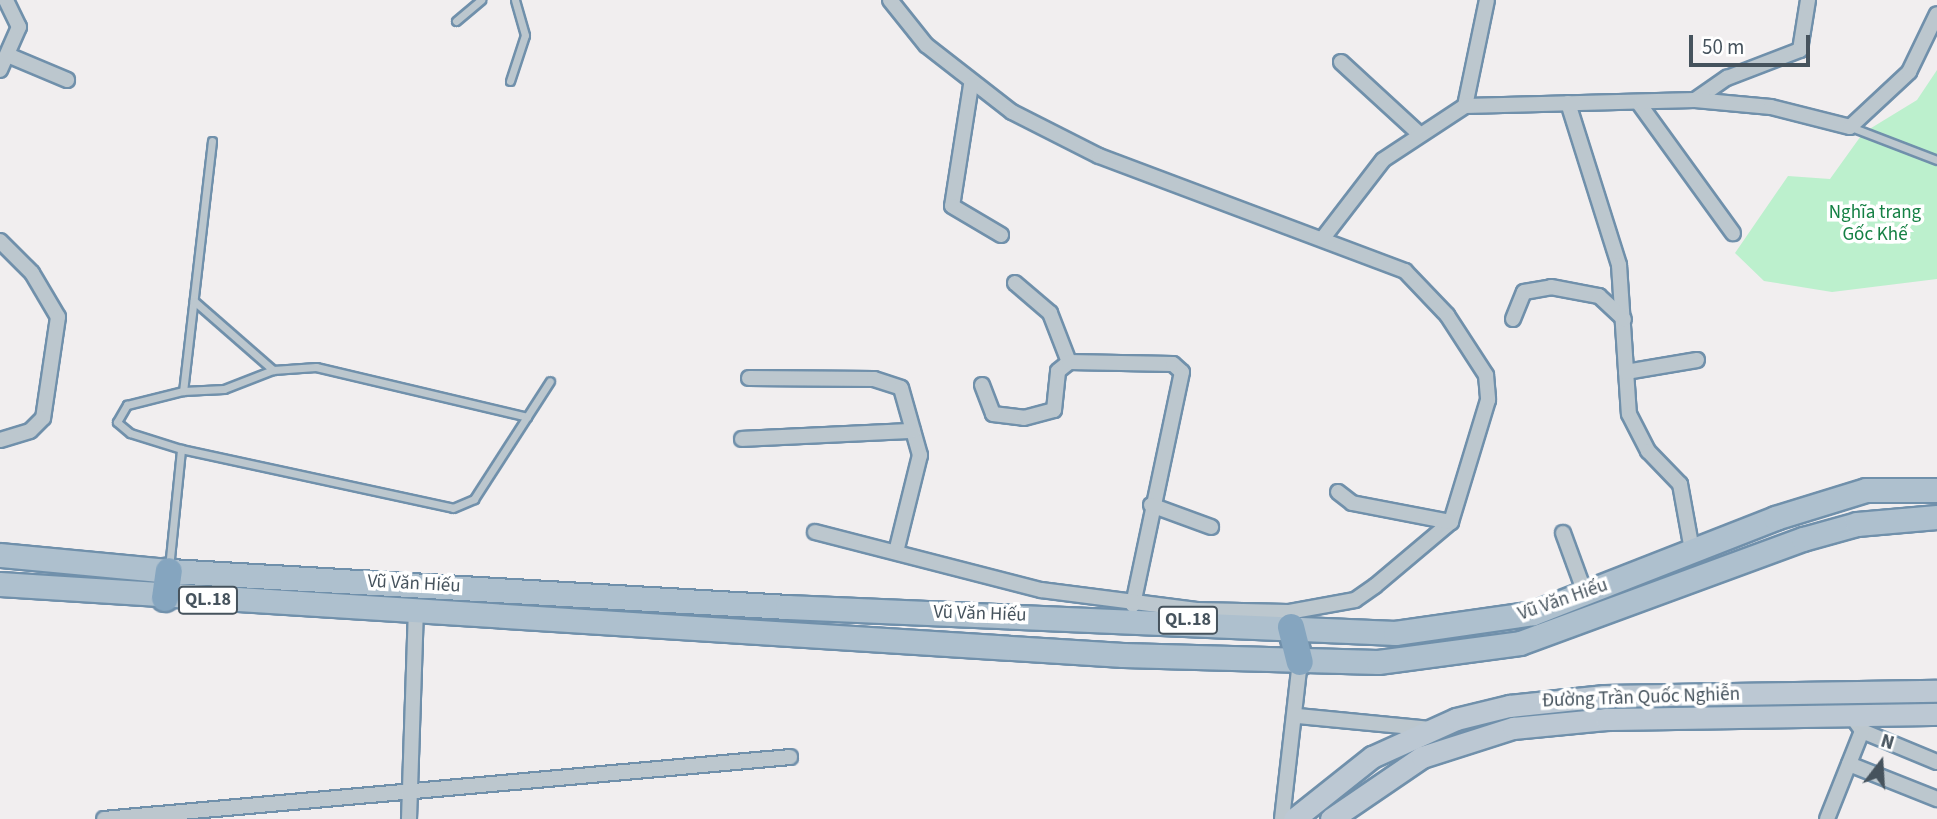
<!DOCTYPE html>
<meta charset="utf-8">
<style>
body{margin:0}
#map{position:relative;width:1937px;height:819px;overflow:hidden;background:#f1eeef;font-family:"Source Sans 3",sans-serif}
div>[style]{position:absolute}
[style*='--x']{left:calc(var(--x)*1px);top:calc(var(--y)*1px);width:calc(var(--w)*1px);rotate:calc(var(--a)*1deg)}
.green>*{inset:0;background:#bcf0cd}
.roads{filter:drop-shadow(2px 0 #7090ab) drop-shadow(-2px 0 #7090ab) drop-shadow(0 2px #7090ab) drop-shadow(0 -2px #7090ab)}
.lane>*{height:7px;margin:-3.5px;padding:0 3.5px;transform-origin:3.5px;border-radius:3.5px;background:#bcc7ce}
.street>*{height:14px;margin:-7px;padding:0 7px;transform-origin:7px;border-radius:7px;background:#bcc7ce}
.secondary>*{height:21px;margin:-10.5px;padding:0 10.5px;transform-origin:10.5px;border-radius:10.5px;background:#bcc8d3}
.primary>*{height:23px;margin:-11.5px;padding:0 11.5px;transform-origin:11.5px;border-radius:11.5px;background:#aec0ce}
.highway>*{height:26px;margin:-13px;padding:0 13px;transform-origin:13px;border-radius:13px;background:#85a5bf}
span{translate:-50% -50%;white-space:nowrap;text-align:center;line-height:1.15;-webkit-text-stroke:7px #fff;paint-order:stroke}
.shield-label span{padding:2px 5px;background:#fff;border:2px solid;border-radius:5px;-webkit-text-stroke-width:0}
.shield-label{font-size:18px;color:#46535d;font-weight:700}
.park-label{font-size:19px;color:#158044}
.street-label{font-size:19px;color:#46535d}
.north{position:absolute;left:1846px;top:728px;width:70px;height:70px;-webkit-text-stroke:5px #fff;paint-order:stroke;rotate:17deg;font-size:19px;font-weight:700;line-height:28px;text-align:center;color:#46535d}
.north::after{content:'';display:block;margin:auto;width:24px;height:32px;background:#46535d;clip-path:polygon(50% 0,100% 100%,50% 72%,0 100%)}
.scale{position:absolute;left:1689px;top:35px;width:121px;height:32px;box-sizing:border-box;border:4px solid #46535d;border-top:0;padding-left:9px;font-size:21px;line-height:24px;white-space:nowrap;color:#46535d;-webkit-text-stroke:5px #fff;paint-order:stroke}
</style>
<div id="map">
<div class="green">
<i style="clip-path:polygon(1937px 70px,1937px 279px,1832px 292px,1764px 281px,1735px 253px,1788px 176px,1830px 179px,1863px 133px,1917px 100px)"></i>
</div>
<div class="roads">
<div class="lane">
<i style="--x:456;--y:21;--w:33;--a:-40"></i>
<i style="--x:510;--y:81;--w:48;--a:-71.9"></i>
<i style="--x:525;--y:35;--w:36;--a:-106"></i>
<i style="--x:1851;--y:127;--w:92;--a:21"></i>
<i style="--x:212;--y:141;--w:252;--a:96.6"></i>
<i style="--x:183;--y:391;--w:41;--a:-2.8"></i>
<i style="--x:224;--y:389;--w:53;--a:-21.2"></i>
<i style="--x:273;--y:370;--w:43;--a:-4"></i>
<i style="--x:316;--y:367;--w:217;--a:13.3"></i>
<i style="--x:194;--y:301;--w:105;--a:41.1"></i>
<i style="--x:181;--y:449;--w:278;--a:12.2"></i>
<i style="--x:453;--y:508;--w:23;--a:-23"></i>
<i style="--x:474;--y:499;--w:140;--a:-57.2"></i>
<i style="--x:169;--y:568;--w:120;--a:-84.2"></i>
<i style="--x:181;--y:449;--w:53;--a:-162.6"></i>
<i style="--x:130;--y:433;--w:17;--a:-140"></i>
<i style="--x:117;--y:422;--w:20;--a:-60"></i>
<i style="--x:127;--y:405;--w:58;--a:-14"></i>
</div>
<div class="street">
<i style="--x:890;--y:0;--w:58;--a:51.3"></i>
<i style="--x:926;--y:45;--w:109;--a:37.9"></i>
<i style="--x:1012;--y:112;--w:97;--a:26.8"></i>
<i style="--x:1099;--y:156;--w:327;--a:20.6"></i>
<i style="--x:1405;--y:271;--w:61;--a:46.3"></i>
<i style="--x:1447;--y:315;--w:72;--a:57"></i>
<i style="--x:1486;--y:375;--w:25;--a:85"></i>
<i style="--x:1488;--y:400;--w:127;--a:106.9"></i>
<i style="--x:1451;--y:522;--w:99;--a:139.9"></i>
<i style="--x:1375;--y:586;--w:24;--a:145"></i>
<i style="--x:1355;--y:600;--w:68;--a:169.8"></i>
<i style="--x:1288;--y:612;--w:91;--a:-178.7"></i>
<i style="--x:10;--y:56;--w:62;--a:22.8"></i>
<i style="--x:1341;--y:62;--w:103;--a:42.6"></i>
<i style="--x:0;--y:70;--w:47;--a:-66.2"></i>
<i style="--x:19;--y:27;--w:30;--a:-116"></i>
<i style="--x:971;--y:85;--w:122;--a:98.9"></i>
<i style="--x:952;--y:206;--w:57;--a:30.6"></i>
<i style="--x:1695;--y:100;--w:39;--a:-35"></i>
<i style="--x:1727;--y:78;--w:78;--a:-21"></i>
<i style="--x:1800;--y:50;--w:51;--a:-80.9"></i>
<i style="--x:1638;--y:102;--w:162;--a:54.1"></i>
<i style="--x:1568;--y:103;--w:170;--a:72.5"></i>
<i style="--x:1619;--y:265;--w:149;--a:86.2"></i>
<i style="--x:1629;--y:414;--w:42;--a:62.8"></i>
<i style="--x:1648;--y:451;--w:46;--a:45.9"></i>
<i style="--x:1680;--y:484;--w:67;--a:79.7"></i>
<i style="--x:1465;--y:106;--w:108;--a:-78.3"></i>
<i style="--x:1323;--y:238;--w:98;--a:-52.4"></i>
<i style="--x:1383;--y:160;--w:98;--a:-33.4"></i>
<i style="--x:1465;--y:106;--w:230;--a:-1.5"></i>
<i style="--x:1695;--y:100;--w:76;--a:5.3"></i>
<i style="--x:1771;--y:107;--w:81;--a:14.2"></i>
<i style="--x:1850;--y:127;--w:81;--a:-43"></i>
<i style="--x:1909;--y:72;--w:64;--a:-64.2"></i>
<i style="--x:0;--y:241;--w:45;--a:45"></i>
<i style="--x:32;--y:273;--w:51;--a:59.4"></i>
<i style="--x:58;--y:317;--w:102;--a:98.4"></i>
<i style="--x:43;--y:418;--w:18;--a:135"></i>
<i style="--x:30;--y:431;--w:31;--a:163"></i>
<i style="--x:1015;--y:283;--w:46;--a:40.6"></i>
<i style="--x:1050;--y:313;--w:53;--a:68.8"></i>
<i style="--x:1513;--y:319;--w:29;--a:-68"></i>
<i style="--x:1524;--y:292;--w:27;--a:-10"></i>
<i style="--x:1551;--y:287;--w:49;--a:10.6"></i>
<i style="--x:1599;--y:296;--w:34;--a:43"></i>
<i style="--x:1626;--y:372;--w:72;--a:-9.6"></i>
<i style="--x:749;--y:378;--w:125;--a:0.5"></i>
<i style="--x:874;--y:379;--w:28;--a:18"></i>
<i style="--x:901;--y:388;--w:70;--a:74.2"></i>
<i style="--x:920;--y:455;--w:100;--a:103.9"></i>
<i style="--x:982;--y:385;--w:31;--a:69"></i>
<i style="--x:993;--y:414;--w:31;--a:7"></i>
<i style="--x:1024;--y:418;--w:31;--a:-15"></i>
<i style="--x:1054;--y:410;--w:39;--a:-84"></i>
<i style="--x:1058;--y:371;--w:14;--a:-39"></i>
<i style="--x:1069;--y:362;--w:104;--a:1.1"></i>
<i style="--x:1173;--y:364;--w:12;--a:42"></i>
<i style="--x:1182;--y:372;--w:238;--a:101.9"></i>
<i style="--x:742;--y:439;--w:171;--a:-2.7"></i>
<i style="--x:1338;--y:492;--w:18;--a:38"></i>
<i style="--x:1352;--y:503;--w:101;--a:10.9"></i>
<i style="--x:1151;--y:505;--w:64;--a:20.1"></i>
<i style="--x:815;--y:532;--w:233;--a:14.4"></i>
<i style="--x:1041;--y:590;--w:157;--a:7.3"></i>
<i style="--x:1197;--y:610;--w:9;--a:90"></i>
<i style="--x:1563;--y:533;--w:64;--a:69.9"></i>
<i style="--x:1851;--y:715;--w:19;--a:55"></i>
<i style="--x:1862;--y:731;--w:81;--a:22.5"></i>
<i style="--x:1297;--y:716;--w:135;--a:5.5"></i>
<i style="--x:1849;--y:764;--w:95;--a:21.7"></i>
<i style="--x:104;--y:819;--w:689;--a:-5.16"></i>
<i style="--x:409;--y:819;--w:208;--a:-88.1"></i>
<i style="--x:1282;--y:819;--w:158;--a:-83.5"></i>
<i style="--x:1827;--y:819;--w:95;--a:-68.3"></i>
</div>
<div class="secondary">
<i style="--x:1294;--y:819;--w:100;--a:-38.5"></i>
<i style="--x:1372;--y:757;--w:92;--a:-24.3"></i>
<i style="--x:1456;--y:719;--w:55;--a:-13.8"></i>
<i style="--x:1509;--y:706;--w:96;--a:-6"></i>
<i style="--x:1604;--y:696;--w:333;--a:-0.9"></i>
<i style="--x:1331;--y:819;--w:110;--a:-34.3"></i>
<i style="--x:1422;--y:757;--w:96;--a:-17.7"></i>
<i style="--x:1513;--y:728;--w:93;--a:-5.5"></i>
<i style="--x:1606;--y:719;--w:331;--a:-0.9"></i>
</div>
<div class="primary">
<i style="--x:0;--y:555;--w:170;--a:5.4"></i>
<i style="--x:169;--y:571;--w:619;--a:3.33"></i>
<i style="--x:787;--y:607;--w:609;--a:2.45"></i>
<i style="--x:1395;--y:633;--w:139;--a:-8.2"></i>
<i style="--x:1533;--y:613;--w:260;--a:-21.4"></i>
<i style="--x:1775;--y:518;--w:95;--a:-17.1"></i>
<i style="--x:1866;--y:490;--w:71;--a:0"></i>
<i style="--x:0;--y:584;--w:1125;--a:3.62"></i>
<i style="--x:1123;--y:655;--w:255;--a:1.6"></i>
<i style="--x:1378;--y:662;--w:143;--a:-7.6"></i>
<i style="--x:1520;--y:643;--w:302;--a:-20.2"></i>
<i style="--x:1803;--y:539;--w:56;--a:-15.5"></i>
<i style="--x:1857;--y:524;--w:80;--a:-5"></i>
</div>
<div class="highway">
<i style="--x:165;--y:598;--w:27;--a:-82"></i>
<i style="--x:1291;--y:627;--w:36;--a:76"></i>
</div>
</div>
<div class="shield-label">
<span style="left:208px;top:600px">QL.18</span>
<span style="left:1188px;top:620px">QL.18</span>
</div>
<div class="park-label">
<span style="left:1875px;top:224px">Nghĩa trang<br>Gốc Khế</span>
</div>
<div class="street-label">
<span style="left:414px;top:584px;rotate:3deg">Vũ Văn Hiếu</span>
<span style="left:1563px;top:600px;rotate:-19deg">Vũ Văn Hiếu</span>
<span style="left:980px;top:614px;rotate:2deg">Vũ Văn Hiếu</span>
<span style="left:1641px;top:698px;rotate:-2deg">Đường Trần Quốc Nghiễn</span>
</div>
<div class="north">N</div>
<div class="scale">50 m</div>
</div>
